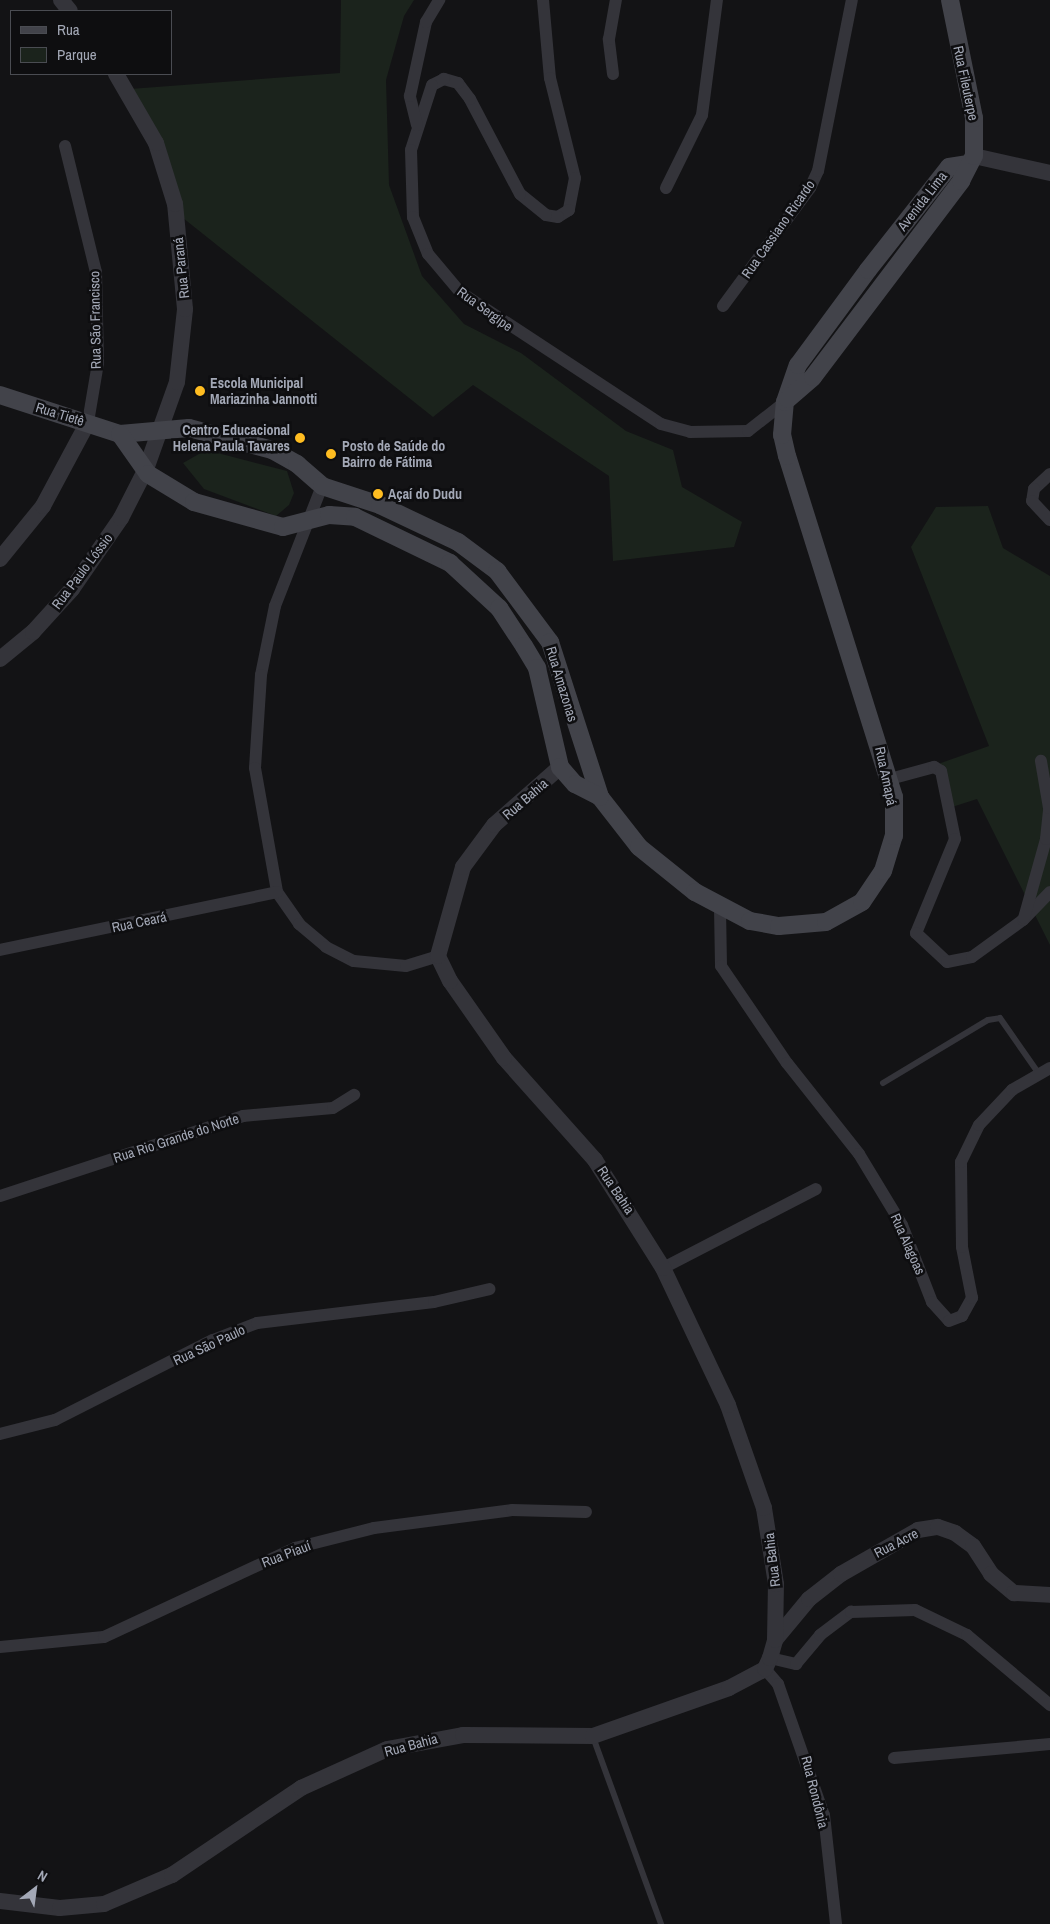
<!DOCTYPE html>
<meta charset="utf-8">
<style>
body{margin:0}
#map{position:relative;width:1050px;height:1924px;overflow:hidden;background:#131315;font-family:"Archivo Narrow",sans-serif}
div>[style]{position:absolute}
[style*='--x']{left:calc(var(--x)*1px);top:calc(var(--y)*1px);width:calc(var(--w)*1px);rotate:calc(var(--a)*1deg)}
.green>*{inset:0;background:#1b231c}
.service>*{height:6px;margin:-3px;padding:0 3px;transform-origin:3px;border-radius:3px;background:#34343a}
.minor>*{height:12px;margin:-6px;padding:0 6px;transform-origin:6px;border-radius:6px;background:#34343a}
.tertiary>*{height:16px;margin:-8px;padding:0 8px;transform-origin:8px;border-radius:8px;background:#34343a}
.secondary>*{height:18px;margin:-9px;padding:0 9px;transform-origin:9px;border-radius:9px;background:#42434a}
.dots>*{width:14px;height:14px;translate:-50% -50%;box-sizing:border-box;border:2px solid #0e0e10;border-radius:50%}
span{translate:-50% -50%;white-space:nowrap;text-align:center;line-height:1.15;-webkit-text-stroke:5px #0e0e10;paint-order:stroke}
.street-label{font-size:14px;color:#a3a8b6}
.poi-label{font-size:14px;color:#a3a8b6;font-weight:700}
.left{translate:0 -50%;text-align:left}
.right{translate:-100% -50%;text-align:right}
.legend{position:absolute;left:10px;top:10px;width:162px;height:65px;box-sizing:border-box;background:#0e0e10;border:1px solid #4a4c52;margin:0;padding:6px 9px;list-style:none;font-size:15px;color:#a3a8b6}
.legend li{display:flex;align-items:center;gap:10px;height:25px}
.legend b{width:25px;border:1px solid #4a4c52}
.north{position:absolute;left:10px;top:1864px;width:50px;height:50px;-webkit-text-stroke:4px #0e0e10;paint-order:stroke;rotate:30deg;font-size:14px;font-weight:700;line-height:20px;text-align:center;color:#a3a8b6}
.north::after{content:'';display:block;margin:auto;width:18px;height:22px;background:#a3a8b6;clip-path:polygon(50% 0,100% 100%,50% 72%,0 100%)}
</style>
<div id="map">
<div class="green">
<i style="clip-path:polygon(341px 0,414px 0,404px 16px,386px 80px,389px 185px,422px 276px,464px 324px,521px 353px,626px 431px,673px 450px,682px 487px,742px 522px,734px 547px,613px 561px,609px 476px,473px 385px,433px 417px,183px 218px,130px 89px,340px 73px)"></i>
<i style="clip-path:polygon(206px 450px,287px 471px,294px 493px,289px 505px,276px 516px,204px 489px,183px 463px)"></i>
<i style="clip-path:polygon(988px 506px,1003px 548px,1050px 576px,1050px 945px,977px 799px,949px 808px,938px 764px,989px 746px,911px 547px,936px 507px)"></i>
</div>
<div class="service">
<i style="--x:883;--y:1083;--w:122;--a:-31"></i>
<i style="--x:988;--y:1020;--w:12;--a:-9"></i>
<i style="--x:1000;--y:1018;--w:68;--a:55.1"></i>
<i style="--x:593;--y:1737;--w:199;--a:70"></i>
</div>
<div class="minor">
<i style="--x:543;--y:0;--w:78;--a:84.9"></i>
<i style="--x:550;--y:78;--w:103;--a:76"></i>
<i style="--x:575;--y:178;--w:33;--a:101"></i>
<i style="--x:569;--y:210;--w:13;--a:148"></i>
<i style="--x:558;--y:217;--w:12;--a:-171"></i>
<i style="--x:546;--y:215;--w:33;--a:-141"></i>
<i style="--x:520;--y:194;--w:107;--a:-117.8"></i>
<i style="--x:470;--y:99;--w:20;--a:-127"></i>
<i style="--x:458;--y:83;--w:15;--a:-164"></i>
<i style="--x:444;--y:79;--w:13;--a:153"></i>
<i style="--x:432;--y:85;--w:68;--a:107.9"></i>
<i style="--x:411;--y:150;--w:67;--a:88.3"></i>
<i style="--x:413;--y:217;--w:40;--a:68"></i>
<i style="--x:428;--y:254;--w:50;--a:49.9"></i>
<i style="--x:460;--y:292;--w:240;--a:33.3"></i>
<i style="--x:661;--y:424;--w:30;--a:15"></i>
<i style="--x:690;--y:432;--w:58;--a:-1"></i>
<i style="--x:748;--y:431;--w:47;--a:-38.1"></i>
<i style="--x:613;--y:74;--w:35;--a:-97"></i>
<i style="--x:609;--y:39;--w:40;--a:-80"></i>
<i style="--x:417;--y:125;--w:30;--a:-104"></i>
<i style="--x:410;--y:96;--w:76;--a:-77.8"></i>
<i style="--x:426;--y:22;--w:26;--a:-59"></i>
<i style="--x:65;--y:146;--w:130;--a:76.2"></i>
<i style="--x:96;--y:272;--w:91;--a:88.7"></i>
<i style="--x:98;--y:363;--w:60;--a:99.6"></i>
<i style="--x:666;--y:188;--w:81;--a:-63.7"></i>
<i style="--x:702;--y:115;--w:116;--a:-82.6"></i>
<i style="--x:723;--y:306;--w:147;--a:-53.6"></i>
<i style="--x:810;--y:188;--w:19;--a:-65"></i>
<i style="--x:818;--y:171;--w:174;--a:-78.8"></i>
<i style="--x:1050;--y:474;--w:22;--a:137"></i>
<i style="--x:1034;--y:489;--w:12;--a:99"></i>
<i style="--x:1032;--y:501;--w:26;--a:47"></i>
<i style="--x:322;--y:486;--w:129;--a:111.4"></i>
<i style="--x:275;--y:606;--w:70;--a:101.5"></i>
<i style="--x:261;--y:675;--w:93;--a:93.7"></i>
<i style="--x:255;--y:768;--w:126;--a:79.9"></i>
<i style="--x:277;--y:892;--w:39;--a:55"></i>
<i style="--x:299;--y:924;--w:35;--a:40"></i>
<i style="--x:326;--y:947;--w:31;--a:27"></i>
<i style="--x:354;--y:961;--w:52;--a:5.5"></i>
<i style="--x:406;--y:966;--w:34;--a:-17"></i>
<i style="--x:890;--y:779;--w:46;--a:-15.3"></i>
<i style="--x:934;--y:767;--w:8;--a:30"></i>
<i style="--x:941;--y:771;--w:69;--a:78.4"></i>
<i style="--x:955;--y:839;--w:102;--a:112.5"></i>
<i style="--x:916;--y:933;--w:42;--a:43.1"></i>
<i style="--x:947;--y:962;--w:25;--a:-11"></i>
<i style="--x:972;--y:957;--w:63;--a:-36"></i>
<i style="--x:1023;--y:920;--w:39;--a:-46"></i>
<i style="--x:720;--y:908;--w:58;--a:89"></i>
<i style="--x:721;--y:966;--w:117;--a:55.8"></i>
<i style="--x:787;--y:1063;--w:116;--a:51.6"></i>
<i style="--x:859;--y:1154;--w:83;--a:58.8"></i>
<i style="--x:902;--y:1225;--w:83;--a:68.7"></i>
<i style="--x:932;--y:1302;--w:25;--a:48"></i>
<i style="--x:949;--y:1321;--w:14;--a:-21"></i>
<i style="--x:962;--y:1316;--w:21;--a:-61"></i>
<i style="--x:972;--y:1298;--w:52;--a:-101.1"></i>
<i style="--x:962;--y:1247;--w:85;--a:-90.7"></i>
<i style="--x:961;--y:1162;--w:41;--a:-64.1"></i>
<i style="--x:979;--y:1125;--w:48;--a:-46.7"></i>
<i style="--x:1012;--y:1090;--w:44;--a:-30.1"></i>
<i style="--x:1024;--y:918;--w:82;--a:-74.4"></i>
<i style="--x:1046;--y:839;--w:31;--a:-84"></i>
<i style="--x:1049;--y:808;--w:48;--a:-99.7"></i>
<i style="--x:0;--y:950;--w:283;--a:-11.8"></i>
<i style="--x:0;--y:1196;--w:256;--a:-18.2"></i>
<i style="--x:243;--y:1116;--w:90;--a:-5.1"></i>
<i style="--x:333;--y:1108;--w:25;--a:-32"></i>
<i style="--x:663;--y:1268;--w:172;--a:-27.3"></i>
<i style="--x:0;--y:1434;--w:57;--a:-14.3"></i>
<i style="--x:55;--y:1420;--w:177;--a:-26.9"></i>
<i style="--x:213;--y:1340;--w:47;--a:-21.1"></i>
<i style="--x:257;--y:1323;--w:178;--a:-6.8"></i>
<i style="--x:434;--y:1302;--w:57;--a:-13.1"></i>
<i style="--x:0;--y:1647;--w:104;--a:-5.5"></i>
<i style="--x:104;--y:1637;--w:211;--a:-25"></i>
<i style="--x:295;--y:1548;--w:81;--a:-14.2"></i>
<i style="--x:374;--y:1528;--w:139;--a:-7.4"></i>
<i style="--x:512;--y:1510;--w:74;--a:1.5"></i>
<i style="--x:770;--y:1658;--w:27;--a:13"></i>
<i style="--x:796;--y:1664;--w:38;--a:-50"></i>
<i style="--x:820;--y:1635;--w:39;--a:-37"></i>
<i style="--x:851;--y:1612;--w:64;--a:-1.8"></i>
<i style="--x:915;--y:1610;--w:58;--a:25.7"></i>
<i style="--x:967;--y:1635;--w:109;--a:40.1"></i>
<i style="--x:765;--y:1669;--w:20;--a:49"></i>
<i style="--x:778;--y:1684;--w:139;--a:70.7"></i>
<i style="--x:824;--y:1815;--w:110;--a:83.7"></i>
<i style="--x:894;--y:1758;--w:157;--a:-5.1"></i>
</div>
<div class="tertiary">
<i style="--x:61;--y:0;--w:14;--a:51"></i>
<i style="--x:974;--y:156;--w:78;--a:12.6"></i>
<i style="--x:0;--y:559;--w:68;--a:-50.9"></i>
<i style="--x:43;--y:506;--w:95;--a:-61.8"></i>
<i style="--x:0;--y:659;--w:43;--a:-39.3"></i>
<i style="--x:33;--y:632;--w:58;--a:-47.8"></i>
<i style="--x:72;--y:589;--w:86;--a:-55.4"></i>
<i style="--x:121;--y:518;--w:55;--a:-63"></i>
<i style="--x:146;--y:469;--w:92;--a:-70.4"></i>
<i style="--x:177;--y:382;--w:73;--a:-83.7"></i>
<i style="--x:185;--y:309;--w:105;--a:-95.4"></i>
<i style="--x:175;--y:204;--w:64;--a:-107.3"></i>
<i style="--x:156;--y:143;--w:80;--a:-120.1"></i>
<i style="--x:775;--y:1640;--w:53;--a:-50.3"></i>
<i style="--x:809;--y:1599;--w:41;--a:-38"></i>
<i style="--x:841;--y:1574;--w:89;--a:-29.7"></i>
<i style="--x:918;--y:1530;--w:20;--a:-9"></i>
<i style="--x:938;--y:1527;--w:18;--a:19"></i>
<i style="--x:955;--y:1533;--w:22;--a:36"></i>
<i style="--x:973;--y:1546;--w:33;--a:57"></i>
<i style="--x:991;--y:1574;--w:30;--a:40"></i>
<i style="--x:1014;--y:1593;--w:36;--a:3"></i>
<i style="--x:0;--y:1901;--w:60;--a:6.7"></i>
<i style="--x:60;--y:1908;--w:44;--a:-5.2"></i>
<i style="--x:104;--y:1904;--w:74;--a:-23.1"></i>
<i style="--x:172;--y:1875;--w:156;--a:-34"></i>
<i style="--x:301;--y:1788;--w:94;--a:-24.4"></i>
<i style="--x:387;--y:1749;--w:77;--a:-10.4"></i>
<i style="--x:463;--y:1735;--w:130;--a:0.4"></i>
<i style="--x:593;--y:1736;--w:144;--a:-19.4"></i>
<i style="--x:729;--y:1688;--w:41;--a:-27.8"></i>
<i style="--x:765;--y:1669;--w:12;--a:-66"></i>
<i style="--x:770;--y:1658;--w:19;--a:-74"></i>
<i style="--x:775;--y:1640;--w:56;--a:-89"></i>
<i style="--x:776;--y:1584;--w:77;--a:-99"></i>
<i style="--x:764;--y:1508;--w:109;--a:-109.3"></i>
<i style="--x:728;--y:1405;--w:152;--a:-115.4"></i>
<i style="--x:663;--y:1268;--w:128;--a:-122.2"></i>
<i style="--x:595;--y:1160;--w:137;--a:-131.7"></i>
<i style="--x:504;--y:1058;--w:94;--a:-125"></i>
<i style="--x:450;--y:981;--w:28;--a:-116"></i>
<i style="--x:438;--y:956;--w:92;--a:-74.3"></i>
<i style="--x:463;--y:867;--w:52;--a:-53.6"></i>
<i style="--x:494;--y:825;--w:88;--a:-41.3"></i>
</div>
<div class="secondary">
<i style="--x:0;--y:395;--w:126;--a:18"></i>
<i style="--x:120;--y:434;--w:69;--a:-5"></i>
<i style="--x:189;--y:428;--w:86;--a:14.8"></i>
<i style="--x:272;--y:450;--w:29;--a:29"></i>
<i style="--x:297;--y:464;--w:33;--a:41"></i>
<i style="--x:322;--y:486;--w:61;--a:18.1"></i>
<i style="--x:380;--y:505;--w:86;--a:25.4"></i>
<i style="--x:458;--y:542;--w:49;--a:36.6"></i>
<i style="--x:497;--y:571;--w:89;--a:53.3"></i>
<i style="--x:550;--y:642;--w:163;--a:72.1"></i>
<i style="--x:600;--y:797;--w:63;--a:52"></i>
<i style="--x:639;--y:847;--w:72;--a:38.8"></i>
<i style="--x:695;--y:892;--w:62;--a:27.8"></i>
<i style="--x:750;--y:921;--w:29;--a:10"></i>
<i style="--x:779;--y:926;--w:47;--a:-4.9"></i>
<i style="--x:826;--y:922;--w:41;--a:-29.1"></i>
<i style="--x:862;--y:902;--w:37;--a:-56"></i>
<i style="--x:883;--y:871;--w:37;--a:-73"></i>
<i style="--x:894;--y:836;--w:39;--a:-90"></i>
<i style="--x:894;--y:797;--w:357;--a:-107.4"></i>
<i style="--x:787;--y:456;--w:22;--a:-103"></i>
<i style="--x:782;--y:435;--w:33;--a:-85"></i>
<i style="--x:785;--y:402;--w:39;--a:-71"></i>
<i style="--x:798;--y:365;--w:118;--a:-53.6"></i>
<i style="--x:868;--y:270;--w:131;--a:-51.8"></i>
<i style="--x:949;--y:167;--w:18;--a:-9"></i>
<i style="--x:788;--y:399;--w:33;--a:-41"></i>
<i style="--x:813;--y:377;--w:246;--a:-52.9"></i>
<i style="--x:961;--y:181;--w:28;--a:-63"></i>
<i style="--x:974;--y:156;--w:38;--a:-90"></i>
<i style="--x:974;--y:118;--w:120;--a:-101.5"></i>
<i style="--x:120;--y:434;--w:49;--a:55"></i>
<i style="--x:148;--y:474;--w:54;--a:31.3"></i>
<i style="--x:194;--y:502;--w:92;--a:15.7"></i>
<i style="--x:283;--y:527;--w:48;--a:-14.6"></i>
<i style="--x:329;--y:515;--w:26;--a:4"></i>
<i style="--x:355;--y:517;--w:106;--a:25.8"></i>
<i style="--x:450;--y:563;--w:67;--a:42.6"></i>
<i style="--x:499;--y:608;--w:45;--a:56.7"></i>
<i style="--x:524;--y:646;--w:26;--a:59"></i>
<i style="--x:537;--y:668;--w:102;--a:76.9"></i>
<i style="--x:560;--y:767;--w:23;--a:49"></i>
<i style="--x:575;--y:784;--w:28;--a:27"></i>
</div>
<div class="dots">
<i style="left:200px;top:391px;background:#ffbd21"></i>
<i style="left:300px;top:438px;background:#ffbd21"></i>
<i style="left:331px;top:454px;background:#ffbd21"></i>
<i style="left:378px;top:494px;background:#ffbd21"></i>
</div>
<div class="street-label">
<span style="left:966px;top:83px;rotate:78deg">Rua Fileuterpe</span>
<span style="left:922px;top:201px;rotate:-52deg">Avenida Lima</span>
<span style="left:778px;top:229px;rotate:-55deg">Rua Cassiano Ricardo</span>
<span style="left:181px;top:268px;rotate:-96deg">Rua Paraná</span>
<span style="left:485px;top:309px;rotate:36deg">Rua Sergipe</span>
<span style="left:95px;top:320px;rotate:-91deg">Rua São Francisco</span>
<span style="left:60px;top:414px;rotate:17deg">Rua Tietê</span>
<span style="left:82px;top:571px;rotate:-53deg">Rua Paulo Lóssio</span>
<span style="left:562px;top:684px;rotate:73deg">Rua Amazonas</span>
<span style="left:886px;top:776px;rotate:78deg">Rua Amapá</span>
<span style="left:525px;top:799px;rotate:-41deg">Rua Bahia</span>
<span style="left:139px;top:922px;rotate:-12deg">Rua Ceará</span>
<span style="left:176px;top:1138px;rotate:-18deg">Rua Rio Grande do Norte</span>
<span style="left:616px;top:1190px;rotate:56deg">Rua Bahia</span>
<span style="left:908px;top:1244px;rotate:66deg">Rua Alagoas</span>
<span style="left:209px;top:1345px;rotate:-25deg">Rua São Paulo</span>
<span style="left:896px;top:1543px;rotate:-27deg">Rua Acre</span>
<span style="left:286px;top:1554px;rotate:-21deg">Rua Piauí</span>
<span style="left:772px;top:1560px;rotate:-97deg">Rua Bahia</span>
<span style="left:411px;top:1745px;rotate:-15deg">Rua Bahia</span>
<span style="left:815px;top:1792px;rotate:76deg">Rua Rondônia</span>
</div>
<div class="poi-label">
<span class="left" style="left:210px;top:391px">Escola Municipal<br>Mariazinha Jannotti</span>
<span class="right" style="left:290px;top:438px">Centro Educacional<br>Helena Paula Tavares</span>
<span class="left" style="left:342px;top:454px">Posto de Saúde do<br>Bairro de Fátima</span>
<span class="left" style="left:388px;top:494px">Açaí do Dudu</span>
</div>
<ul class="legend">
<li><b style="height:6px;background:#42434a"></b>Rua</li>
<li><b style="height:14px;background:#1b231c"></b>Parque</li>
</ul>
<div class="north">N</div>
</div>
